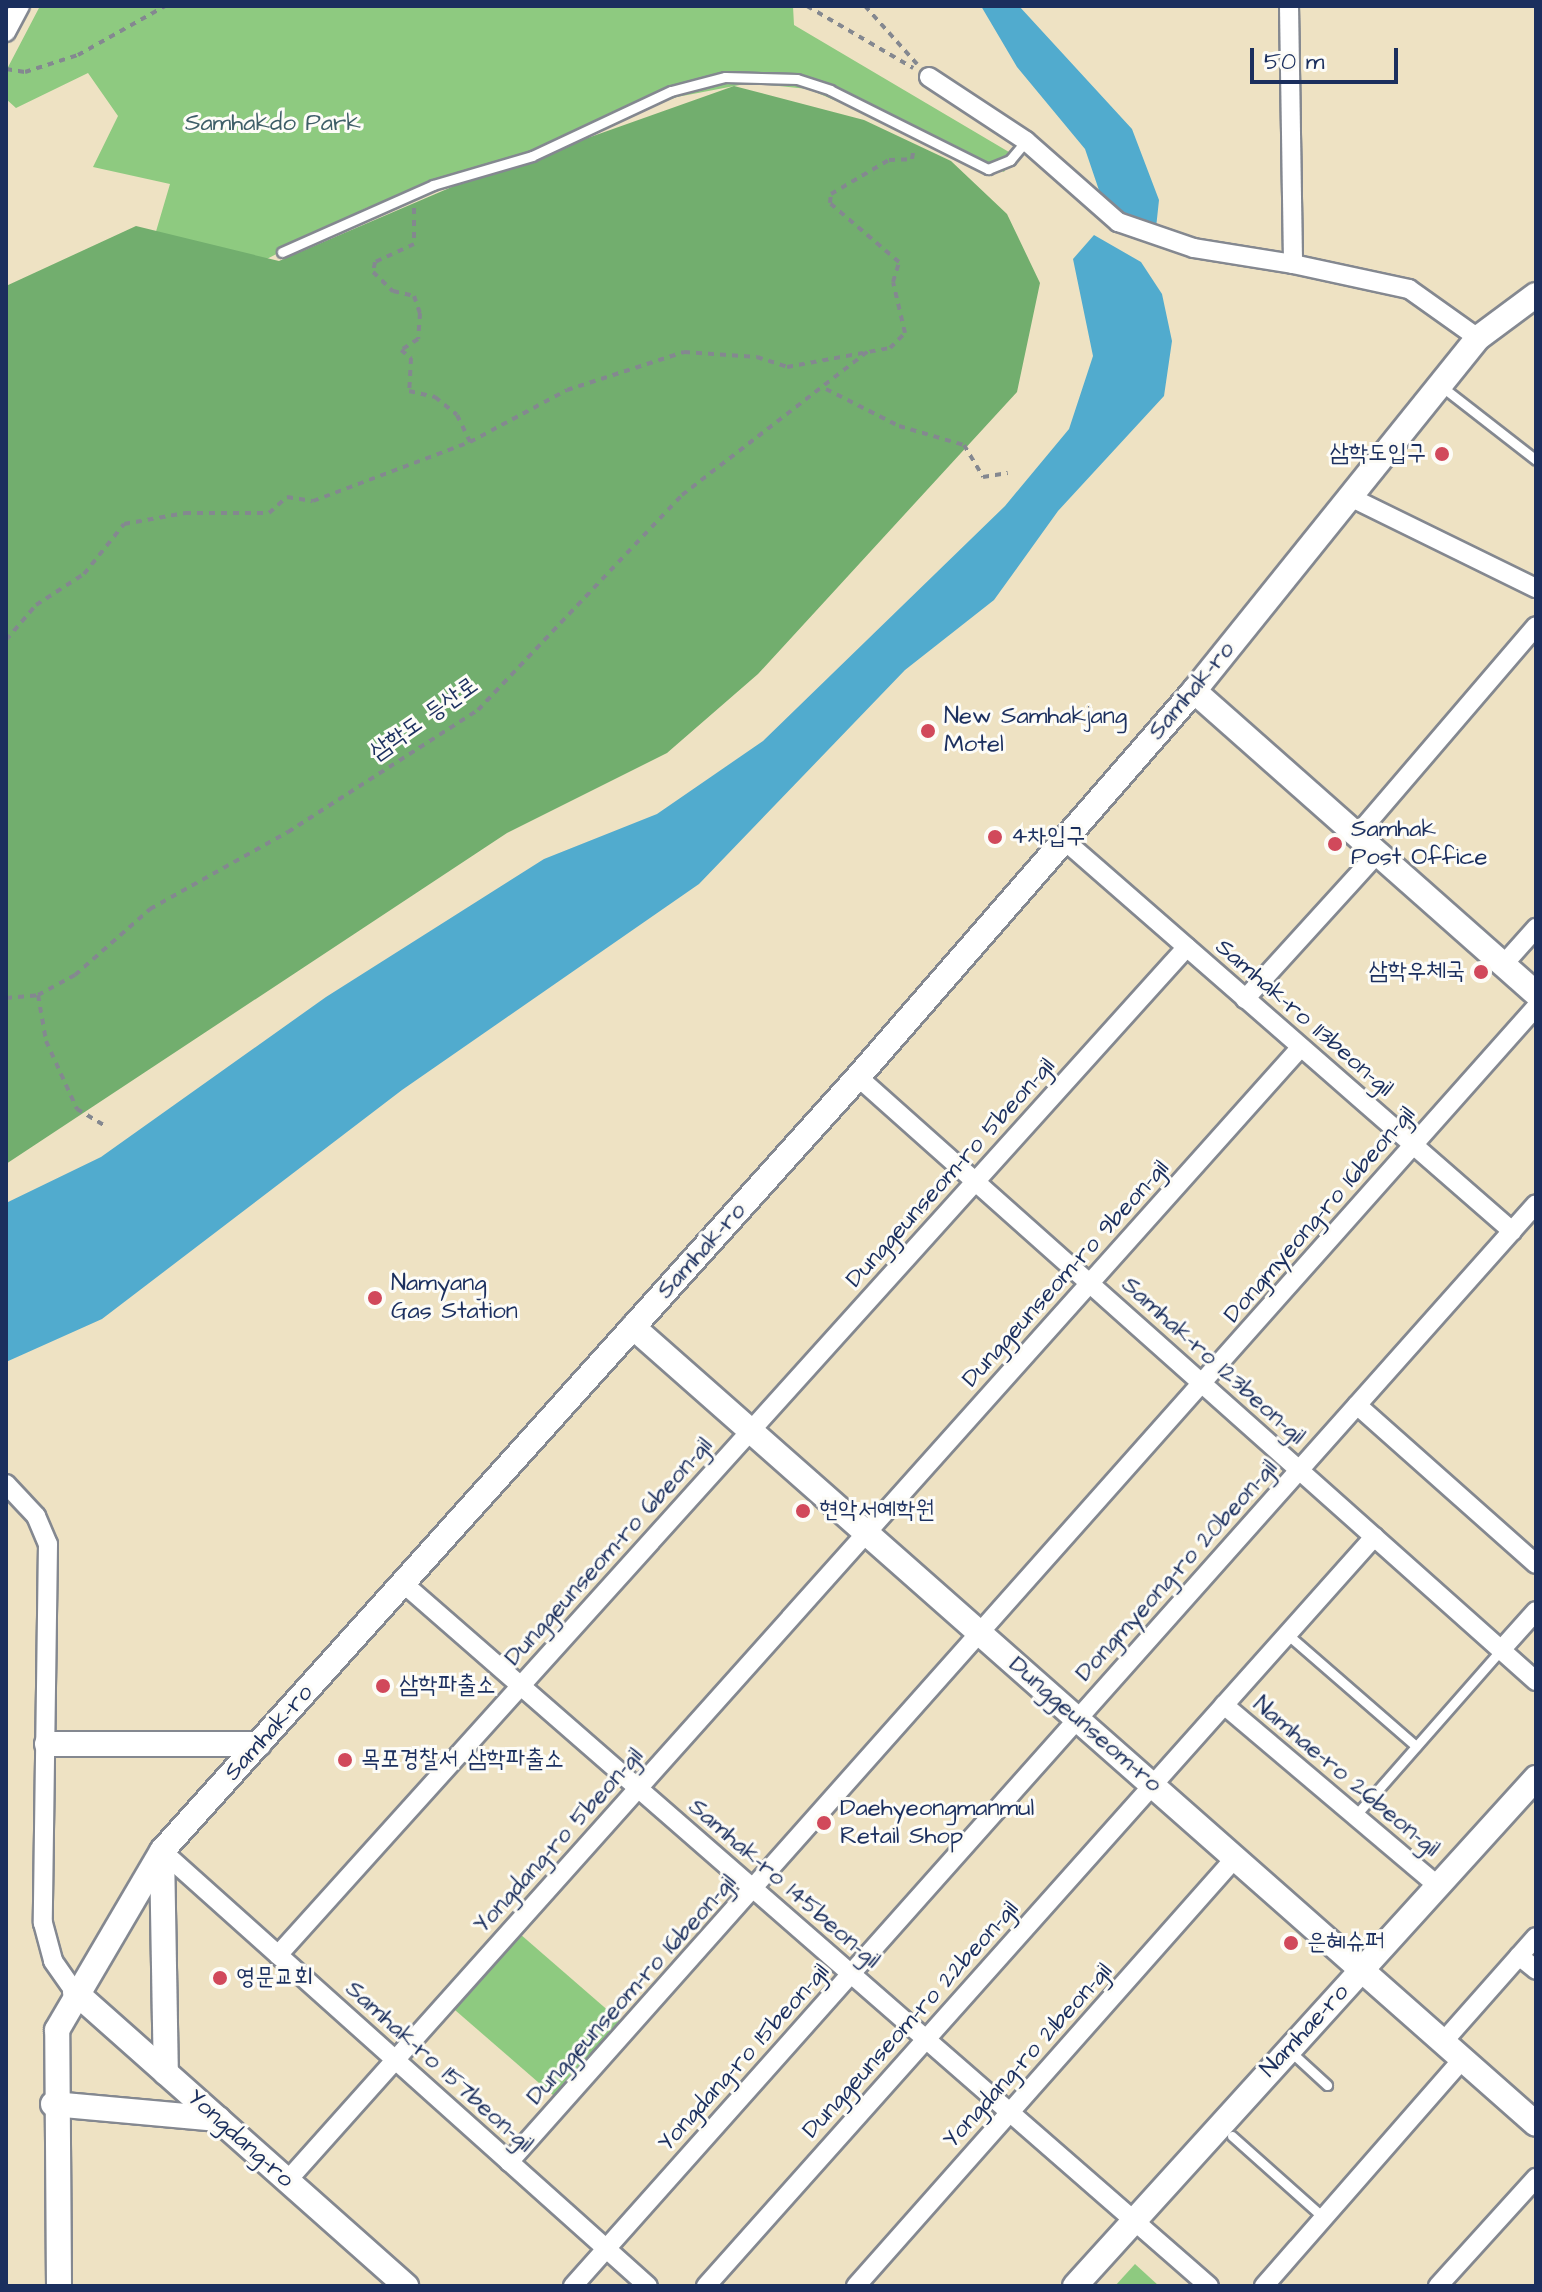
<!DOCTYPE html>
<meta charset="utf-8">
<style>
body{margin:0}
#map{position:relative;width:1542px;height:2292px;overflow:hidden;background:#eee2c3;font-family:"Architects Daughter","Poor Story",sans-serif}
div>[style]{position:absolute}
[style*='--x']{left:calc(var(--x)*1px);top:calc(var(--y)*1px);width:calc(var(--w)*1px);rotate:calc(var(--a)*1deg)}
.green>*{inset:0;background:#8eca80;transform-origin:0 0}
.forest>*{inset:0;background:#72ae6e}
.water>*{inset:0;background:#51abce}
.path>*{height:4px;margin-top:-2px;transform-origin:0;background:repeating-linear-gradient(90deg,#848890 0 6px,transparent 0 12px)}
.roads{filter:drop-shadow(2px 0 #848890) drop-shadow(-2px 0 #848890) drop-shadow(0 2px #848890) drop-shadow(0 -2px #848890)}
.lane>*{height:9px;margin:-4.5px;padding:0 4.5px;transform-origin:4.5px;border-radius:4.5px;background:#fff}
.street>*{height:18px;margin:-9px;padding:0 9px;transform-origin:9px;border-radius:9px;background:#fff}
.secondary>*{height:24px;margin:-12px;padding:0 12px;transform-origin:12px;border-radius:12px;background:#fff}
.dots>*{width:22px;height:22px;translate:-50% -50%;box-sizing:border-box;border:4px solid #fdfcf7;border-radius:50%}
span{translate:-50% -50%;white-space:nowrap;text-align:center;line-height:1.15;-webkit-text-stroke:6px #fdfcf7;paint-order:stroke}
.park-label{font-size:24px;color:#3e5e68}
.poi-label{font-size:24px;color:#1b2f5e}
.right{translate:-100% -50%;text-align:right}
.left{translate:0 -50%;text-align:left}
.street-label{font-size:24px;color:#1b2f5e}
.frame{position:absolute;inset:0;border:8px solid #1b2f5e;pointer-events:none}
.scale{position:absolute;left:1250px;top:48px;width:148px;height:36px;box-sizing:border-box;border:4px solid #1b2f5e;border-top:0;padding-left:10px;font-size:24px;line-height:28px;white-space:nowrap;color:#1b2f5e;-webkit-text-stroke:6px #fdfcf7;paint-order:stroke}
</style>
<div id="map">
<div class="green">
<i style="clip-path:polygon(40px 6px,793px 6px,794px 25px,1014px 155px,1004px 172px,808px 89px,750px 83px,677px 97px,604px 124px,555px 153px,366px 208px,259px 263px,152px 245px,170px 184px,93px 167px,118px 116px,88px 73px,16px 108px,6px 99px,6px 71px)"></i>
<i style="left:520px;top:1934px;width:132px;height:100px;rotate:41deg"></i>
<i style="clip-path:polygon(1135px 2264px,1159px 2286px,1115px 2286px)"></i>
</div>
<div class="forest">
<i style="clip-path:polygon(734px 86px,864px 120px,951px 161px,1007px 214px,1040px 283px,1017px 392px,758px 674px,667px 753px,507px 833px,6px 1164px,6px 286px,136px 226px,279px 261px,461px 183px)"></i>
</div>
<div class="water">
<i style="clip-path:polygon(981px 6px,1019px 6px,1132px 129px,1159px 200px,1156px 228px,1127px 222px,1103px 202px,1085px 149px,1017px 67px)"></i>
<i style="clip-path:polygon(1094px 235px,1141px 262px,1162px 294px,1172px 341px,1164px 396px,1058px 511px,994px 600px,905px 670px,699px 884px,402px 1090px,102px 1319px,6px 1362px,6px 1203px,101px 1157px,326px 997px,544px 859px,657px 814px,763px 741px,1005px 506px,1069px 429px,1093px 356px,1073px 259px)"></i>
</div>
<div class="path">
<i style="--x:807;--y:6;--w:123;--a:30.3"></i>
<i style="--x:865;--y:6;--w:78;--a:48.1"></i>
<i style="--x:6;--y:69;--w:19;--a:9"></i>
<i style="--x:25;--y:72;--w:56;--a:-17.8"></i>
<i style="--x:78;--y:55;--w:100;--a:-29.4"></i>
<i style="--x:414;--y:208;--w:36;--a:90"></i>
<i style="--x:414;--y:244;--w:43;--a:155.2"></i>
<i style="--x:375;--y:262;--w:10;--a:101"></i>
<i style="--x:373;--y:272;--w:28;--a:44"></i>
<i style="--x:393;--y:291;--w:22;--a:13"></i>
<i style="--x:414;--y:296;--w:18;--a:71"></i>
<i style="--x:420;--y:313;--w:26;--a:94"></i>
<i style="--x:418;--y:339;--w:20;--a:147"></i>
<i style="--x:401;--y:350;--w:13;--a:39"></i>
<i style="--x:411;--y:358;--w:33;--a:93"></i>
<i style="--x:409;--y:391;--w:27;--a:13"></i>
<i style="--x:435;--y:397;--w:28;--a:39"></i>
<i style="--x:457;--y:415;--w:30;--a:64"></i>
<i style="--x:826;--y:389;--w:82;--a:26.9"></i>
<i style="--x:899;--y:426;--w:68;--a:16.3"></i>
<i style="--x:964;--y:445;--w:37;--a:59"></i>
<i style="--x:983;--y:477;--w:25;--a:-9"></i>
<i style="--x:6;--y:640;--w:46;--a:-49.4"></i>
<i style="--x:36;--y:605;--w:57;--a:-32.9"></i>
<i style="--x:84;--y:574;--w:64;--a:-51.3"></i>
<i style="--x:124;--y:524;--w:62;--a:-10.2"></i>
<i style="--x:185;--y:513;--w:84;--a:0"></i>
<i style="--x:269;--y:513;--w:24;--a:-42"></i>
<i style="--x:287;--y:497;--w:26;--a:9"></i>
<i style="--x:313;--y:501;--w:168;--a:-20.6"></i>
<i style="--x:470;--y:442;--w:110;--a:-28.2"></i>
<i style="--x:567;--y:390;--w:123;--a:-18"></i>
<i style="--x:684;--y:352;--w:73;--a:3.9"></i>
<i style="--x:757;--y:357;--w:32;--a:18"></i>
<i style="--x:787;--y:367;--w:105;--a:-10.5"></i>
<i style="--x:890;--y:348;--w:21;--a:-45"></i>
<i style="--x:905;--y:333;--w:52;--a:-103.2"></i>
<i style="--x:893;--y:282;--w:21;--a:-73"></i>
<i style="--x:899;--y:262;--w:91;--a:-139.5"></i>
<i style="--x:830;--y:203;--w:9;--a:-84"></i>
<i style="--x:831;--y:194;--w:67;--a:-30.4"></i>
<i style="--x:889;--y:160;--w:23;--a:-2"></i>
<i style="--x:912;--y:159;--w:12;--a:-81"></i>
<i style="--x:38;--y:995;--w:47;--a:80.1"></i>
<i style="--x:46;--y:1041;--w:75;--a:65.5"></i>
<i style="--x:77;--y:1109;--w:35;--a:31"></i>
<i style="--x:6;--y:998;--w:32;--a:-5"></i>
<i style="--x:38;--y:995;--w:42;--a:-28.4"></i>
<i style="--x:75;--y:975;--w:100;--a:-41.3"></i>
<i style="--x:150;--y:909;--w:158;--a:-29.2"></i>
<i style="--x:288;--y:832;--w:226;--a:-32.7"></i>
<i style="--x:478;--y:710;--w:296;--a:-46.5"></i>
<i style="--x:682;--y:495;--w:235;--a:-37.7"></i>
</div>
<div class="roads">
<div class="lane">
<i style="--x:282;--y:252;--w:165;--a:-23.9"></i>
<i style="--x:433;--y:185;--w:103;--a:-16.3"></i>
<i style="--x:532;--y:156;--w:153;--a:-25.1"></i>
<i style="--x:671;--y:91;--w:56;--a:-14.5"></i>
<i style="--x:725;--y:77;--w:72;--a:1.6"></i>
<i style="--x:797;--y:79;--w:35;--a:18"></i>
<i style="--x:830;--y:90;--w:177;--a:26.6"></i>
<i style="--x:988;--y:169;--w:24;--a:-22"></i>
<i style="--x:1010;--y:160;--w:25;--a:-50"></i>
<i style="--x:1441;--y:386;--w:120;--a:37.9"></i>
<i style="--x:1287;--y:1634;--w:171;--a:41"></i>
<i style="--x:1355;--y:1816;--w:221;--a:-48.7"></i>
<i style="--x:1291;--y:2052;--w:49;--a:42.5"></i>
<i style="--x:1232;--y:2136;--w:123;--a:41.7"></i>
</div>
<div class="street">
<i style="--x:1289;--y:6;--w:258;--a:89.1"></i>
<i style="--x:1293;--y:264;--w:119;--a:12.2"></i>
<i style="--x:1409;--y:289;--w:85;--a:35.4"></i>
<i style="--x:6;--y:32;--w:30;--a:-62"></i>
<i style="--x:929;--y:77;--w:116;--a:33.4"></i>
<i style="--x:1026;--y:141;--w:123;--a:41.4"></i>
<i style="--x:1118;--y:222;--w:80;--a:18.9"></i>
<i style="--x:1194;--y:248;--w:100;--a:9.2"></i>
<i style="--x:1350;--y:497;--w:207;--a:26.1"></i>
<i style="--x:1357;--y:835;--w:275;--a:-49.4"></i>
<i style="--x:1064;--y:840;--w:595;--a:41.11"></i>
<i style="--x:1503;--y:965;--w:50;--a:-48.3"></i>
<i style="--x:1245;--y:999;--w:197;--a:-47.7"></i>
<i style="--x:858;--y:1077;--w:908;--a:41.7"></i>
<i style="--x:1357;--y:1405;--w:239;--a:41.6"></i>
<i style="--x:6;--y:1484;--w:44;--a:46.8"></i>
<i style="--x:36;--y:1516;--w:30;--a:67"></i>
<i style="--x:48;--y:1544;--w:379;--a:90.8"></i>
<i style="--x:43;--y:1923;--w:39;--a:75"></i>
<i style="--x:53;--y:1961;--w:38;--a:55"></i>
<i style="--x:404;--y:1584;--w:1068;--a:41.09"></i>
<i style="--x:1501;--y:1650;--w:52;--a:-48.1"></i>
<i style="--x:1224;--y:1705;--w:280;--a:40.2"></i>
<i style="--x:162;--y:1851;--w:652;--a:41.83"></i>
<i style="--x:278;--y:1955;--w:1357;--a:-47.96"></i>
<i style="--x:1519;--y:1956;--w:22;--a:39"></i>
<i style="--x:1443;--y:2042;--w:140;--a:-48.5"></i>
<i style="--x:509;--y:2162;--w:1546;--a:-48.36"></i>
<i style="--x:287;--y:2181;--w:1521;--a:-48.2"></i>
<i style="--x:573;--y:2286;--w:1448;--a:-48.33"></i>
<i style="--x:706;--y:2286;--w:1004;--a:-48.27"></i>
<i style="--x:856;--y:2286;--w:572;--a:-48.47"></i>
<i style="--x:1264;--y:2286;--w:302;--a:-48.8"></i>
<i style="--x:1438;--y:2286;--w:146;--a:-47.8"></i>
</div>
<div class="secondary">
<i style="--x:1194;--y:691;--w:457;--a:41.5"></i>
<i style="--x:633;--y:1327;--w:1204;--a:41.43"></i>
<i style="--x:47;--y:1744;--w:212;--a:0"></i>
<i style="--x:162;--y:1852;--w:221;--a:89"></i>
<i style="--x:75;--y:1992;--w:443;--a:41.6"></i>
<i style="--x:53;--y:2104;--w:166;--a:5.2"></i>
<i style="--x:59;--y:2286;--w:256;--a:-90.4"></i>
<i style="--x:57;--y:2030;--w:208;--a:-59.6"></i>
<i style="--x:162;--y:1851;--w:1041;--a:-48.04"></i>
<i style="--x:858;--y:1077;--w:512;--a:-48.96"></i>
<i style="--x:1194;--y:691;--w:453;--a:-51.2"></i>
<i style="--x:1478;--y:338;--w:72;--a:-36.6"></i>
<i style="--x:1075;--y:2286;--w:686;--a:-47.78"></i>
</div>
</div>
<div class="dots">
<i style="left:1442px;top:454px;background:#d1495b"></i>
<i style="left:928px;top:731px;background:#d1495b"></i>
<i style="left:995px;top:837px;background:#d1495b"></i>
<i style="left:1335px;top:844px;background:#d1495b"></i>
<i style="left:1481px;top:972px;background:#d1495b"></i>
<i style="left:375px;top:1298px;background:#d1495b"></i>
<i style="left:803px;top:1511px;background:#d1495b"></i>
<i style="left:383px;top:1686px;background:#d1495b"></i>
<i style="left:345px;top:1760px;background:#d1495b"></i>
<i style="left:824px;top:1823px;background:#d1495b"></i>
<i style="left:1291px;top:1943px;background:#d1495b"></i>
<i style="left:220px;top:1978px;background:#d1495b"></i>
</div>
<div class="park-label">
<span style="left:273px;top:124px">Samhakdo Park</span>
</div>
<div class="poi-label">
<span class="right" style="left:1426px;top:454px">삼학도입구</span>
<span class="left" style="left:944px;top:731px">New Samhakjang<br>Motel</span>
<span class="left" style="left:1351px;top:844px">Samhak<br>Post Office</span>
<span class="left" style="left:1011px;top:837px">4차입구</span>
<span class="right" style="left:1465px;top:972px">삼학우체국</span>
<span class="left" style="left:391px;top:1298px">Namyang<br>Gas Station</span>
<span class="left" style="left:819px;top:1511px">현악서예학원</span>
<span class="left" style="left:399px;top:1686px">삼학파출소</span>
<span class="left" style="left:361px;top:1760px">목포경찰서 삼학파출소</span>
<span class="left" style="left:840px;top:1823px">Daehyeongmanmul<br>Retail Shop</span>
<span class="left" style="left:1307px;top:1943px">은혜슈퍼</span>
<span class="left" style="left:236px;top:1978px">영문교회</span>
</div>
<div class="street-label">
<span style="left:1192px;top:691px;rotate:-50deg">Samhak-ro</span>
<span style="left:424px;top:719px;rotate:-35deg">삼학도 등산로</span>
<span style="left:1304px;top:1018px;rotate:41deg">Samhak-ro 113beon-gil</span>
<span style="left:951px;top:1173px;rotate:-48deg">Dunggeunseom-ro 5beon-gil</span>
<span style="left:1320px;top:1215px;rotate:-49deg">Dongmyeong-ro 16beon-gil</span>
<span style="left:702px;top:1251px;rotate:-48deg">Samhak-ro</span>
<span style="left:1066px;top:1274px;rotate:-48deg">Dunggeunseom-ro 9beon-gil</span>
<span style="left:1213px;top:1361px;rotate:42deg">Samhak-ro 123beon-gil</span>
<span style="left:609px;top:1552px;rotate:-48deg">Dunggeunseom-ro 6beon-gil</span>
<span style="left:1177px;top:1571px;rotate:-48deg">Dongmyeong-ro 20beon-gil</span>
<span style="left:1085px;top:1725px;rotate:41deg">Dunggeunseom-ro</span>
<span style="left:269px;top:1733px;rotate:-48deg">Samhak-ro</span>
<span style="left:1346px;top:1777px;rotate:40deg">Namhae-ro 26beon-gil</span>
<span style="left:559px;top:1841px;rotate:-48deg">Yongdang-ro 5beon-gil</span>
<span style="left:784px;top:1884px;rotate:41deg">Samhak-ro 145beon-gil</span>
<span style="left:632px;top:1990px;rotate:-48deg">Dunggeunseom-ro 16beon-gil</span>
<span style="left:911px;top:2020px;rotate:-48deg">Dunggeunseom-ro 22beon-gil</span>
<span style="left:1305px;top:2031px;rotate:-47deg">Namhae-ro</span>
<span style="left:1028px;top:2056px;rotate:-48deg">Yongdang-ro 21beon-gil</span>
<span style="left:744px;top:2058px;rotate:-48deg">Yongdang-ro 15beon-gil</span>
<span style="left:439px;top:2067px;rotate:42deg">Samhak-ro 157beon-gil</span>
<span style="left:240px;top:2139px;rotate:42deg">Yongdang-ro</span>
</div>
<div class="frame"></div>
<div class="scale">50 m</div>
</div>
